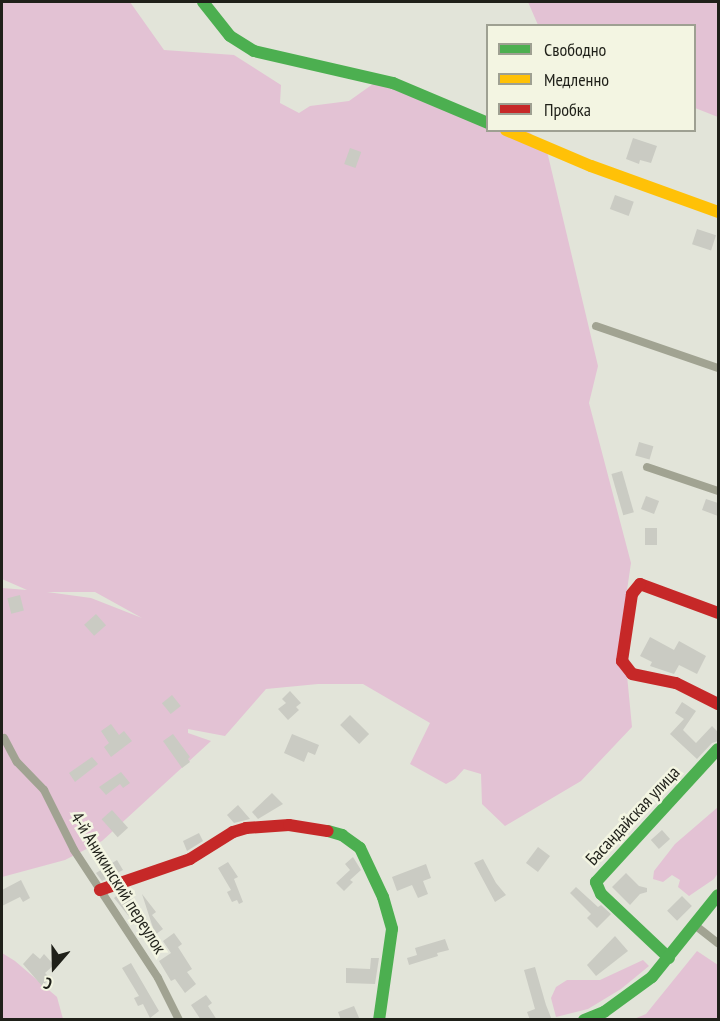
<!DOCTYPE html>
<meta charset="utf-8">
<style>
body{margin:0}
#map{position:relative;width:720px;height:1021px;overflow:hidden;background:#e2e4d9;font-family:"PT Sans Narrow",sans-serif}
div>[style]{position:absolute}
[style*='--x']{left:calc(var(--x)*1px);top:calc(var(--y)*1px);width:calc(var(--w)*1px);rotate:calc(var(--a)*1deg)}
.green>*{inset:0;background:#e3c2d4}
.building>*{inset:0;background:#cacbc3;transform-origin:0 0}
.street>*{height:8px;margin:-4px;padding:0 4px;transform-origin:4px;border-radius:4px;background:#a1a392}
.fast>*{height:12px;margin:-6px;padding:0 6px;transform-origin:6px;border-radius:6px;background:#4caf50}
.slow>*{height:12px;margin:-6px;padding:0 6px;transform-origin:6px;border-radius:6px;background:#ffc107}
.jam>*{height:12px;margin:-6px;padding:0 6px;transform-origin:6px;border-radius:6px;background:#c62828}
span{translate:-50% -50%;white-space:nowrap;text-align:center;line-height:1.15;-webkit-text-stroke:5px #f3f5e2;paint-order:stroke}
.street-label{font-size:18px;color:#1f2019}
.frame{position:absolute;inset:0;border:3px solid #1f2019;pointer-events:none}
.legend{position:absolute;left:486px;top:24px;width:210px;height:108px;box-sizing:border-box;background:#f3f5e2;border:2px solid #9ea092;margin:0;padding:8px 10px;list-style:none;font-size:18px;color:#1f2019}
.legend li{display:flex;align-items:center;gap:12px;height:30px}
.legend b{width:30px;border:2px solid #9ea092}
.north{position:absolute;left:24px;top:937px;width:60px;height:60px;-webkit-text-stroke:4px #f3f5e2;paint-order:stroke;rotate:200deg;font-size:16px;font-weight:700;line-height:24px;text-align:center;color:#1f2019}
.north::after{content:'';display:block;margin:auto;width:21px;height:27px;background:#1f2019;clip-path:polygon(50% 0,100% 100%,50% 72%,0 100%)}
</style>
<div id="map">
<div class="green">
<i style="clip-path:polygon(evenodd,2px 2px,130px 2px,164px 50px,234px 55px,281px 85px,280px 103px,299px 113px,310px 106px,349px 101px,380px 79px,487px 117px,488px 130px,528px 131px,546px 147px,598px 366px,589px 403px,631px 563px,622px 624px,632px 727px,581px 781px,505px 826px,482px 804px,481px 774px,464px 769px,455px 779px,446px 784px,410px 764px,430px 723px,363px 684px,318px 684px,266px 689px,225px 736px,188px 729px,188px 733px,211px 741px,102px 841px,65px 860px,2px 877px,2px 588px,27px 590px,2px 579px,2px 2px,47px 592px,95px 592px,142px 618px,91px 598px,47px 592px)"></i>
<i style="clip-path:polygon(528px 2px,718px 2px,718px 117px,695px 108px,694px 26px,538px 25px)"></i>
<i style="clip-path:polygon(718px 807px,718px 873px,714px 879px,689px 896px,678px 887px,680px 880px,672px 875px,663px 882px,653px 879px,654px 871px,675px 844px)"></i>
<i style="clip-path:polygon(697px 951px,718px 965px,718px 1019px,634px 1019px,646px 1014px)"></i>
<i style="clip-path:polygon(2px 953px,15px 961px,57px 997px,63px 1019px,2px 1019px)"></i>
<i style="clip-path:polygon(643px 960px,649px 966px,621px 989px,588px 1009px,556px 1017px,551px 998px,556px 987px,567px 980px,600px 980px)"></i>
</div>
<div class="building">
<i style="clip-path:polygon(633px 138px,657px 146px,651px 163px,640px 160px,639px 164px,626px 159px)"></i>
<i style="left:350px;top:148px;width:12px;height:17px;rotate:20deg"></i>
<i style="left:615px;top:195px;width:20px;height:15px;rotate:20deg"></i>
<i style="left:697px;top:229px;width:20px;height:16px;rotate:18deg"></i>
<i style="left:639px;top:442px;width:15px;height:14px;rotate:16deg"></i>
<i style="left:622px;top:471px;width:43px;height:11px;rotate:74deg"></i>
<i style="left:646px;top:496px;width:14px;height:14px;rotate:21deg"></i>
<i style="clip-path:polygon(706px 499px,718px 503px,718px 516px,702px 510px)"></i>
<i style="left:645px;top:528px;width:12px;height:17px"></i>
<i style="left:20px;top:595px;width:16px;height:13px;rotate:76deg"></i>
<i style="left:96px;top:614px;width:15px;height:16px;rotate:48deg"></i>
<i style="clip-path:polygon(650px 637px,674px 650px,679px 641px,706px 656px,697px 674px,679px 665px,674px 674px,650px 666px,652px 662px,640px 656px)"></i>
<i style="clip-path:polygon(290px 691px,301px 703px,296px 707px,299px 710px,288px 720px,278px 709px,286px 703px,282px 699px)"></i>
<i style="left:172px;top:695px;width:14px;height:13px;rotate:51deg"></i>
<i style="clip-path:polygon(682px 702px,696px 711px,683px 730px,696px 743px,712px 726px,718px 732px,718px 741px,712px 743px,697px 759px,670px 734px,684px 719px,675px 713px)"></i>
<i style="left:350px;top:715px;width:27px;height:14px;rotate:45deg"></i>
<i style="clip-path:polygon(111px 724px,119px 735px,124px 731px,132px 741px,111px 757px,104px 747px,109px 743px,101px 731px)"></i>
<i style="clip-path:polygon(173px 734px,190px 757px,188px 759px,190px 762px,182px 768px,163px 741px)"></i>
<i style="clip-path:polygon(292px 734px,319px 745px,315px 755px,308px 752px,304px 762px,284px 753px)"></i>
<i style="clip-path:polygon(92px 757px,98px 764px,75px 782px,69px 773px)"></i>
<i style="clip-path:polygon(121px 772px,130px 783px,123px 788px,120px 784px,106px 795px,99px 787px)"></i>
<i style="clip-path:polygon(272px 793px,283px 804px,258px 819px,252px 812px)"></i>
<i style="clip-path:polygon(238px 805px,250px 819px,234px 823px,227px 815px)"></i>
<i style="left:112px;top:810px;width:24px;height:14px;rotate:48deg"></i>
<i style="left:662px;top:830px;width:12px;height:15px;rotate:48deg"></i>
<i style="clip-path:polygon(199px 833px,203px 841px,187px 851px,183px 841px)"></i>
<i style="left:538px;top:847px;width:15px;height:20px;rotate:37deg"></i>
<i style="clip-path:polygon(353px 857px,361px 870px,350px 880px,353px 882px,344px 891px,336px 883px,350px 870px,345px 864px)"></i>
<i style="clip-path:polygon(483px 859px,496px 883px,506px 895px,495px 902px,474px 863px)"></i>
<i style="clip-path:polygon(117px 860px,123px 870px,102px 881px,96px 873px)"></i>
<i style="clip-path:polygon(228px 862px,238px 877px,234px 879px,243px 902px,239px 904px,237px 900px,232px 902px,227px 892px,231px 890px,218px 868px)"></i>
<i style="clip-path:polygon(426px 864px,431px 878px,423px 881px,428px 894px,418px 898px,412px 885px,397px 891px,392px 877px)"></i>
<i style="clip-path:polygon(626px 873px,639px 886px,647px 888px,647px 892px,640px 894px,630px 905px,612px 887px)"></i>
<i style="clip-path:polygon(21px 880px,30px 898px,23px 902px,20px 897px,2px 906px,2px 890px)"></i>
<i style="clip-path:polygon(576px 887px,598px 907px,601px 905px,611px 914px,597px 928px,587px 918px,591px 914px,570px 893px)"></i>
<i style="clip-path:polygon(124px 890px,153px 928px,142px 894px,156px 912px,152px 915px,163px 929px,148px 940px,114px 898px)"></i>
<i style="left:682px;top:896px;width:14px;height:21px;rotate:45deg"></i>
<i style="clip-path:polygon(174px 933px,182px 944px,178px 947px,192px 969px,187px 972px,196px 984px,185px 993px,175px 979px,171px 981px,159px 961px,171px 953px,163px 941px)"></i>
<i style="clip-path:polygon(615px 936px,628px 951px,596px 976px,587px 965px)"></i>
<i style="clip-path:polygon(445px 939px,449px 950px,437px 953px,438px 956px,409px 965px,407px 958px,417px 955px,415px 948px)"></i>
<i style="clip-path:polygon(33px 953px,40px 959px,44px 954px,54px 965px,45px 973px,50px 978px,42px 986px,23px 964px)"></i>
<i style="clip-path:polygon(371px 958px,379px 958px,375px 984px,346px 983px,346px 968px,370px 969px)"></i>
<i style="clip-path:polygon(131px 963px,159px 1011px,150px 1018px,143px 1004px,138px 1006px,134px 998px,139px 996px,122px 968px)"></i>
<i style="clip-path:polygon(535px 967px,546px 1005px,552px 1020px,530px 1020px,527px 1012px,535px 1009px,524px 970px)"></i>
<i style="clip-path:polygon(206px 995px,212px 1003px,208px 1006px,217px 1020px,201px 1020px,191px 1005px)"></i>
<i style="clip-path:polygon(354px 1006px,360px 1020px,341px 1020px,338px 1012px)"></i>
</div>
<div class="street">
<i style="--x:596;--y:326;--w:129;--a:19"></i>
<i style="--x:647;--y:467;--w:75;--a:18.7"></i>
<i style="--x:4;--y:738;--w:27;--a:62"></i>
<i style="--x:17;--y:762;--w:39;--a:46"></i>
<i style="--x:44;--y:790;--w:67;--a:63.4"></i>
<i style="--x:74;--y:850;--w:153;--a:56.7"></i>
<i style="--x:158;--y:978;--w:47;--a:63.4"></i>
<i style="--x:696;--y:926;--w:28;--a:38"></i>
</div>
<div class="fast">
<i style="--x:203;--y:2;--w:43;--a:51.5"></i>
<i style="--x:230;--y:36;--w:28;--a:32"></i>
<i style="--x:254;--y:51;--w:143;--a:13"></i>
<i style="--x:393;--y:83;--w:103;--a:22.8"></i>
<i style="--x:328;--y:831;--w:15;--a:16"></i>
<i style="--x:342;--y:835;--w:22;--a:36"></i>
<i style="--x:360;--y:848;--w:54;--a:64.9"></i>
<i style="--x:383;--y:897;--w:33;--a:74"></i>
<i style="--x:392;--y:929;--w:92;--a:98.1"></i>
<i style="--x:669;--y:958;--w:93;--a:-136.7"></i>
<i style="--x:601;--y:894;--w:13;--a:-113"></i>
<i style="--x:596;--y:882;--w:180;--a:-47.5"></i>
<i style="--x:584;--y:1020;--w:22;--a:-22"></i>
<i style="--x:604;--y:1012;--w:59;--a:-36.1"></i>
<i style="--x:652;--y:977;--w:105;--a:-51.2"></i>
</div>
<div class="slow">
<i style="--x:506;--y:130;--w:92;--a:23"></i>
<i style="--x:591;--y:166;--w:135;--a:19.9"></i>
</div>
<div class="jam">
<i style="--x:718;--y:613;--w:83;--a:-159.6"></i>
<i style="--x:640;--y:584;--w:13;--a:129"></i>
<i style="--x:632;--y:594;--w:68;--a:98.5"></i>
<i style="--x:622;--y:661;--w:16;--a:52"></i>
<i style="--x:632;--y:674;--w:45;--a:11.6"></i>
<i style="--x:676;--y:683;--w:47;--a:26.6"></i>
<i style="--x:100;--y:890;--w:95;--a:-19"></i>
<i style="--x:190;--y:859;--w:51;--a:-32.1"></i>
<i style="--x:233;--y:832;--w:14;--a:-17"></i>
<i style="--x:246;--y:828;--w:43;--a:-4"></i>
<i style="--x:289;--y:825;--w:39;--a:9"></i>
</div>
<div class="street-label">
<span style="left:633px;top:816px;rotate:-47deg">Басандайская улица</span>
<span style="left:118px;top:883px;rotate:58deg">4-й Аникинский переулок</span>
</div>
<div class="frame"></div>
<ul class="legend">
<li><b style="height:8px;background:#4caf50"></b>Свободно</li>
<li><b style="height:8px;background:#ffc107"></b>Медленно</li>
<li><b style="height:8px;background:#c62828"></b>Пробка</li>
</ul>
<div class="north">С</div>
</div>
